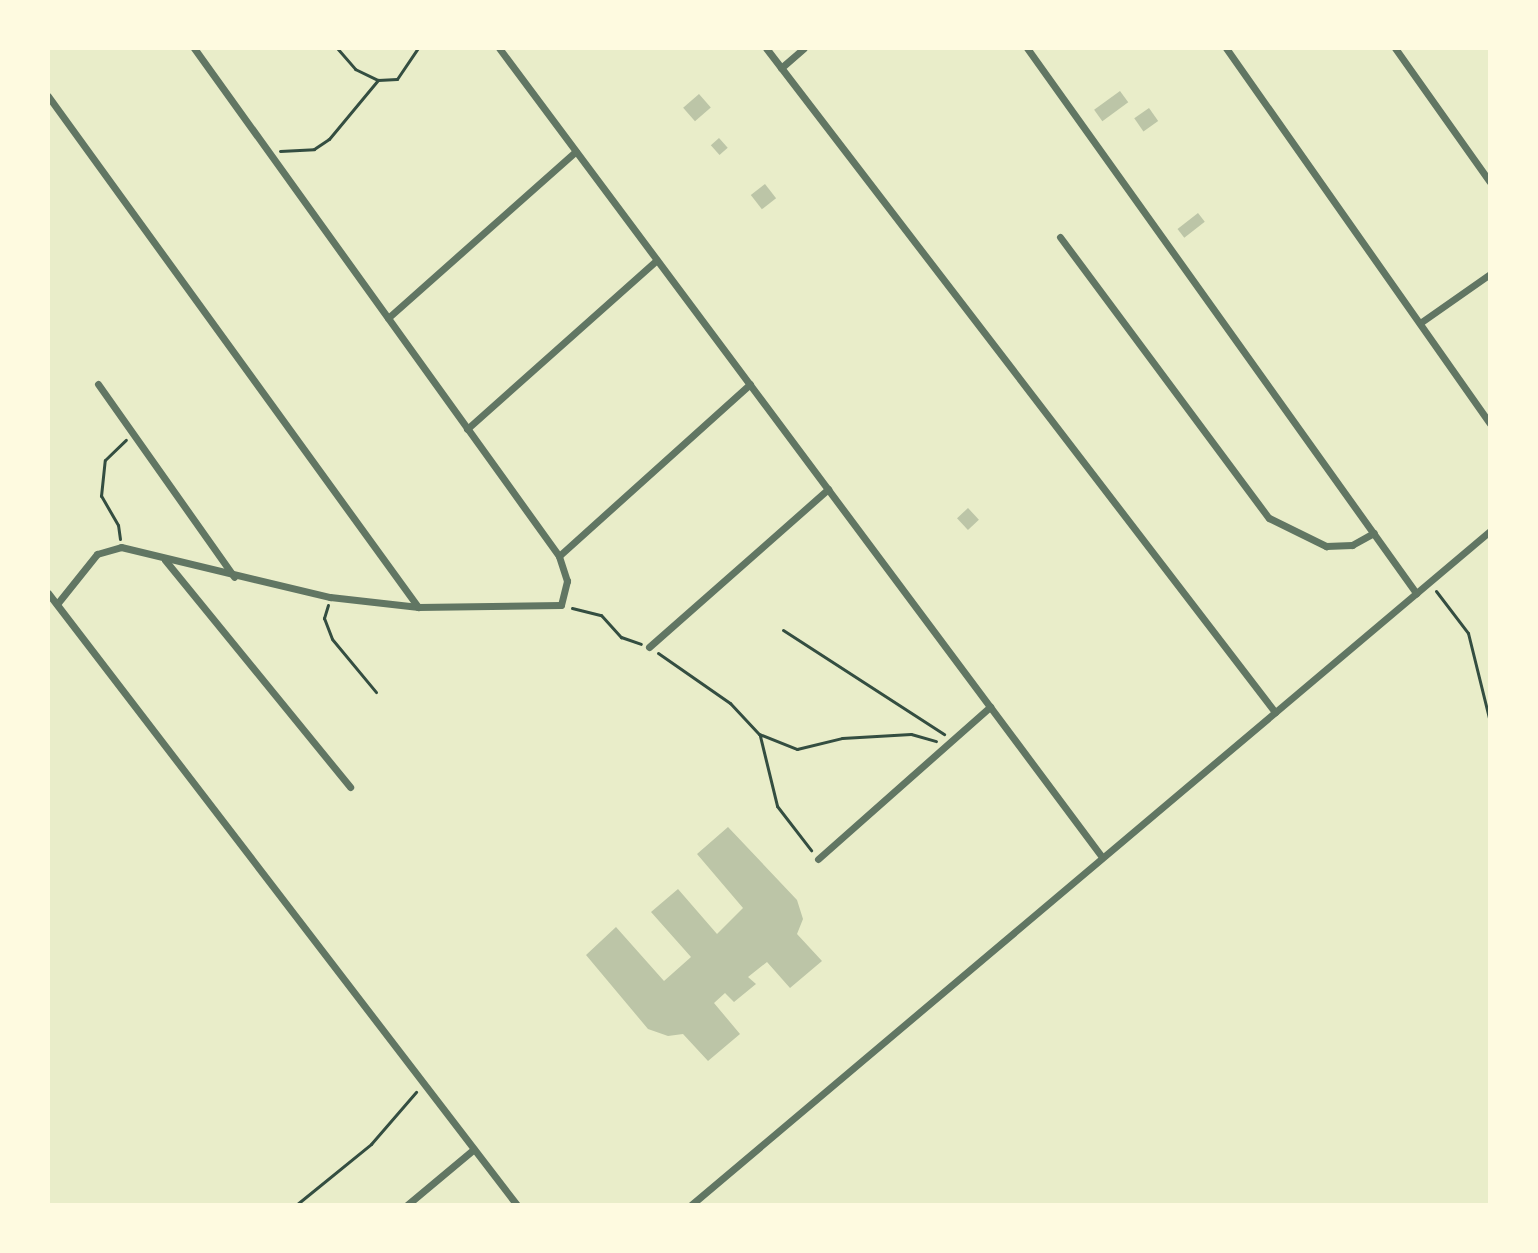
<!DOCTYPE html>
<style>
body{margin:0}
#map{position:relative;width:1538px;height:1253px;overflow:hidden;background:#e9edc9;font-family:Helvetica,sans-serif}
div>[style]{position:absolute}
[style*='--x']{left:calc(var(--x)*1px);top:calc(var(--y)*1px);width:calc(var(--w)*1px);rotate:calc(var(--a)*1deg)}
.building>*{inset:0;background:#bcc5a7;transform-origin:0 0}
.path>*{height:3px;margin:-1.5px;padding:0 1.5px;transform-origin:1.5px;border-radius:1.5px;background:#344e41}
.minor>*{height:7px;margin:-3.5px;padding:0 3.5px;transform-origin:3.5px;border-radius:3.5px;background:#617663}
span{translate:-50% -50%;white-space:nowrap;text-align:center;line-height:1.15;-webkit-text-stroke:6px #fefae0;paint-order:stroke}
.frame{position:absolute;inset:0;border:50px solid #fefae0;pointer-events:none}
</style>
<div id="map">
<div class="building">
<i style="left:1120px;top:91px;width:14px;height:32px;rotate:54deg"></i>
<i style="left:699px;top:94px;width:18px;height:21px;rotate:49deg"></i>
<i style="left:1149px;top:108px;width:16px;height:18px;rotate:55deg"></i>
<i style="left:719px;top:138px;width:13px;height:11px;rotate:48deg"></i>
<i style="left:765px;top:184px;width:18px;height:18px;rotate:52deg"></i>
<i style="left:1198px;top:213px;width:11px;height:26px;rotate:52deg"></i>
<i style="left:968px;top:508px;width:16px;height:15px;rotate:47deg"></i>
<i style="clip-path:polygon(728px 827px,797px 900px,803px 919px,797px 934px,822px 961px,790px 988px,767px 962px,748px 977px,756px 984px,734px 1002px,725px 993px,714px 1003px,740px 1034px,708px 1061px,683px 1034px,668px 1036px,648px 1029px,586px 955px,616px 927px,664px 981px,691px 957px,651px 912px,678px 889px,717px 934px,743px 908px,697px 854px)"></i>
</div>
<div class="path">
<i style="--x:337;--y:48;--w:28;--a:49"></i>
<i style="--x:355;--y:69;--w:25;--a:26"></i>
<i style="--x:378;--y:80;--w:19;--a:-3"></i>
<i style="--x:397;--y:79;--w:37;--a:-56"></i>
<i style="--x:280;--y:151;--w:34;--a:-3"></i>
<i style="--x:314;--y:149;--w:18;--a:-34"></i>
<i style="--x:329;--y:139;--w:77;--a:-50.3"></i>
<i style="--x:120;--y:539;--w:14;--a:-98"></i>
<i style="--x:118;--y:525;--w:34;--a:-120"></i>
<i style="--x:101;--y:496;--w:36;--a:-84"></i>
<i style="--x:105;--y:460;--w:29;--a:-44"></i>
<i style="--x:1436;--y:591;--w:53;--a:52.7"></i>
<i style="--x:1468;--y:633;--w:92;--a:76.1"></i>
<i style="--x:328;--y:605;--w:14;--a:107"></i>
<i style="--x:324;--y:618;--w:22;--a:69"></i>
<i style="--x:332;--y:639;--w:69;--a:50.3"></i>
<i style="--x:572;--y:608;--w:30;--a:14"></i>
<i style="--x:601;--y:615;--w:30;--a:48"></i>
<i style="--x:621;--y:637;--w:21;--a:19"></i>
<i style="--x:783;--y:630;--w:192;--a:32.9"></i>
<i style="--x:658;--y:653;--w:88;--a:34.8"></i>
<i style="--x:730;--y:703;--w:42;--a:46.9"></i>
<i style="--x:759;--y:734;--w:41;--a:21.5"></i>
<i style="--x:797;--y:749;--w:46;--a:-13.7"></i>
<i style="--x:842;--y:738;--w:69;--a:-3.3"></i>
<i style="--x:911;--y:734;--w:26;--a:16"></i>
<i style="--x:760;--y:736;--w:72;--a:76.3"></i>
<i style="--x:777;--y:806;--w:56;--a:52.3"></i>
<i style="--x:296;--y:1205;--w:97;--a:-39.1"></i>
<i style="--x:371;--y:1144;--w:69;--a:-49.1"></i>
</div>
<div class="minor">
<i style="--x:499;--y:48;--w:1009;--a:53.3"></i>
<i style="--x:766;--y:48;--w:837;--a:52.53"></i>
<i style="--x:1027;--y:48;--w:670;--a:54.48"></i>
<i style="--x:1226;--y:48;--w:459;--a:54.9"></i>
<i style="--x:1395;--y:48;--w:164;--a:54.7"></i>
<i style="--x:781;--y:68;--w:30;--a:-41"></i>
<i style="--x:48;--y:96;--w:631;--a:54.09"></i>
<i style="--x:1060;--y:237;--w:350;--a:53.4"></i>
<i style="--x:1269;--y:518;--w:64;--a:26.2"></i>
<i style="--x:1326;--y:546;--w:26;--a:-2"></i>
<i style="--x:1352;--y:545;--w:25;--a:-29"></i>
<i style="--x:388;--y:318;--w:251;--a:-41.6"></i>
<i style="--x:1420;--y:323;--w:85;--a:-35"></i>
<i style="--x:98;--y:384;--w:236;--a:54.8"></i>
<i style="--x:467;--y:429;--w:254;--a:-41.7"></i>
<i style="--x:559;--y:556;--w:257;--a:-42"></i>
<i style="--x:165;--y:560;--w:293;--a:50.8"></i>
<i style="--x:48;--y:593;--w:771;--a:52.54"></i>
<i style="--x:57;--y:604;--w:64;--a:-51.3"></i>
<i style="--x:97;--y:554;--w:25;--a:-16"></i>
<i style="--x:121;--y:547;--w:215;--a:13.5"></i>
<i style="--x:330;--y:597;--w:89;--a:6.5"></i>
<i style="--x:418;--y:607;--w:143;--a:-0.8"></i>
<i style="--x:561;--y:605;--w:25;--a:-76"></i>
<i style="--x:567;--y:581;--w:26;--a:-108"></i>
<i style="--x:559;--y:556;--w:626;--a:-125.7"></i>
<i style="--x:649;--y:647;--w:239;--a:-41.4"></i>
<i style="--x:818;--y:859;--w:230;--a:-41.5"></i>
<i style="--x:407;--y:1205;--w:87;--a:-39.9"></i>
<i style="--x:691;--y:1205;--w:1045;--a:-40.15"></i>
</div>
<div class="frame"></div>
</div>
